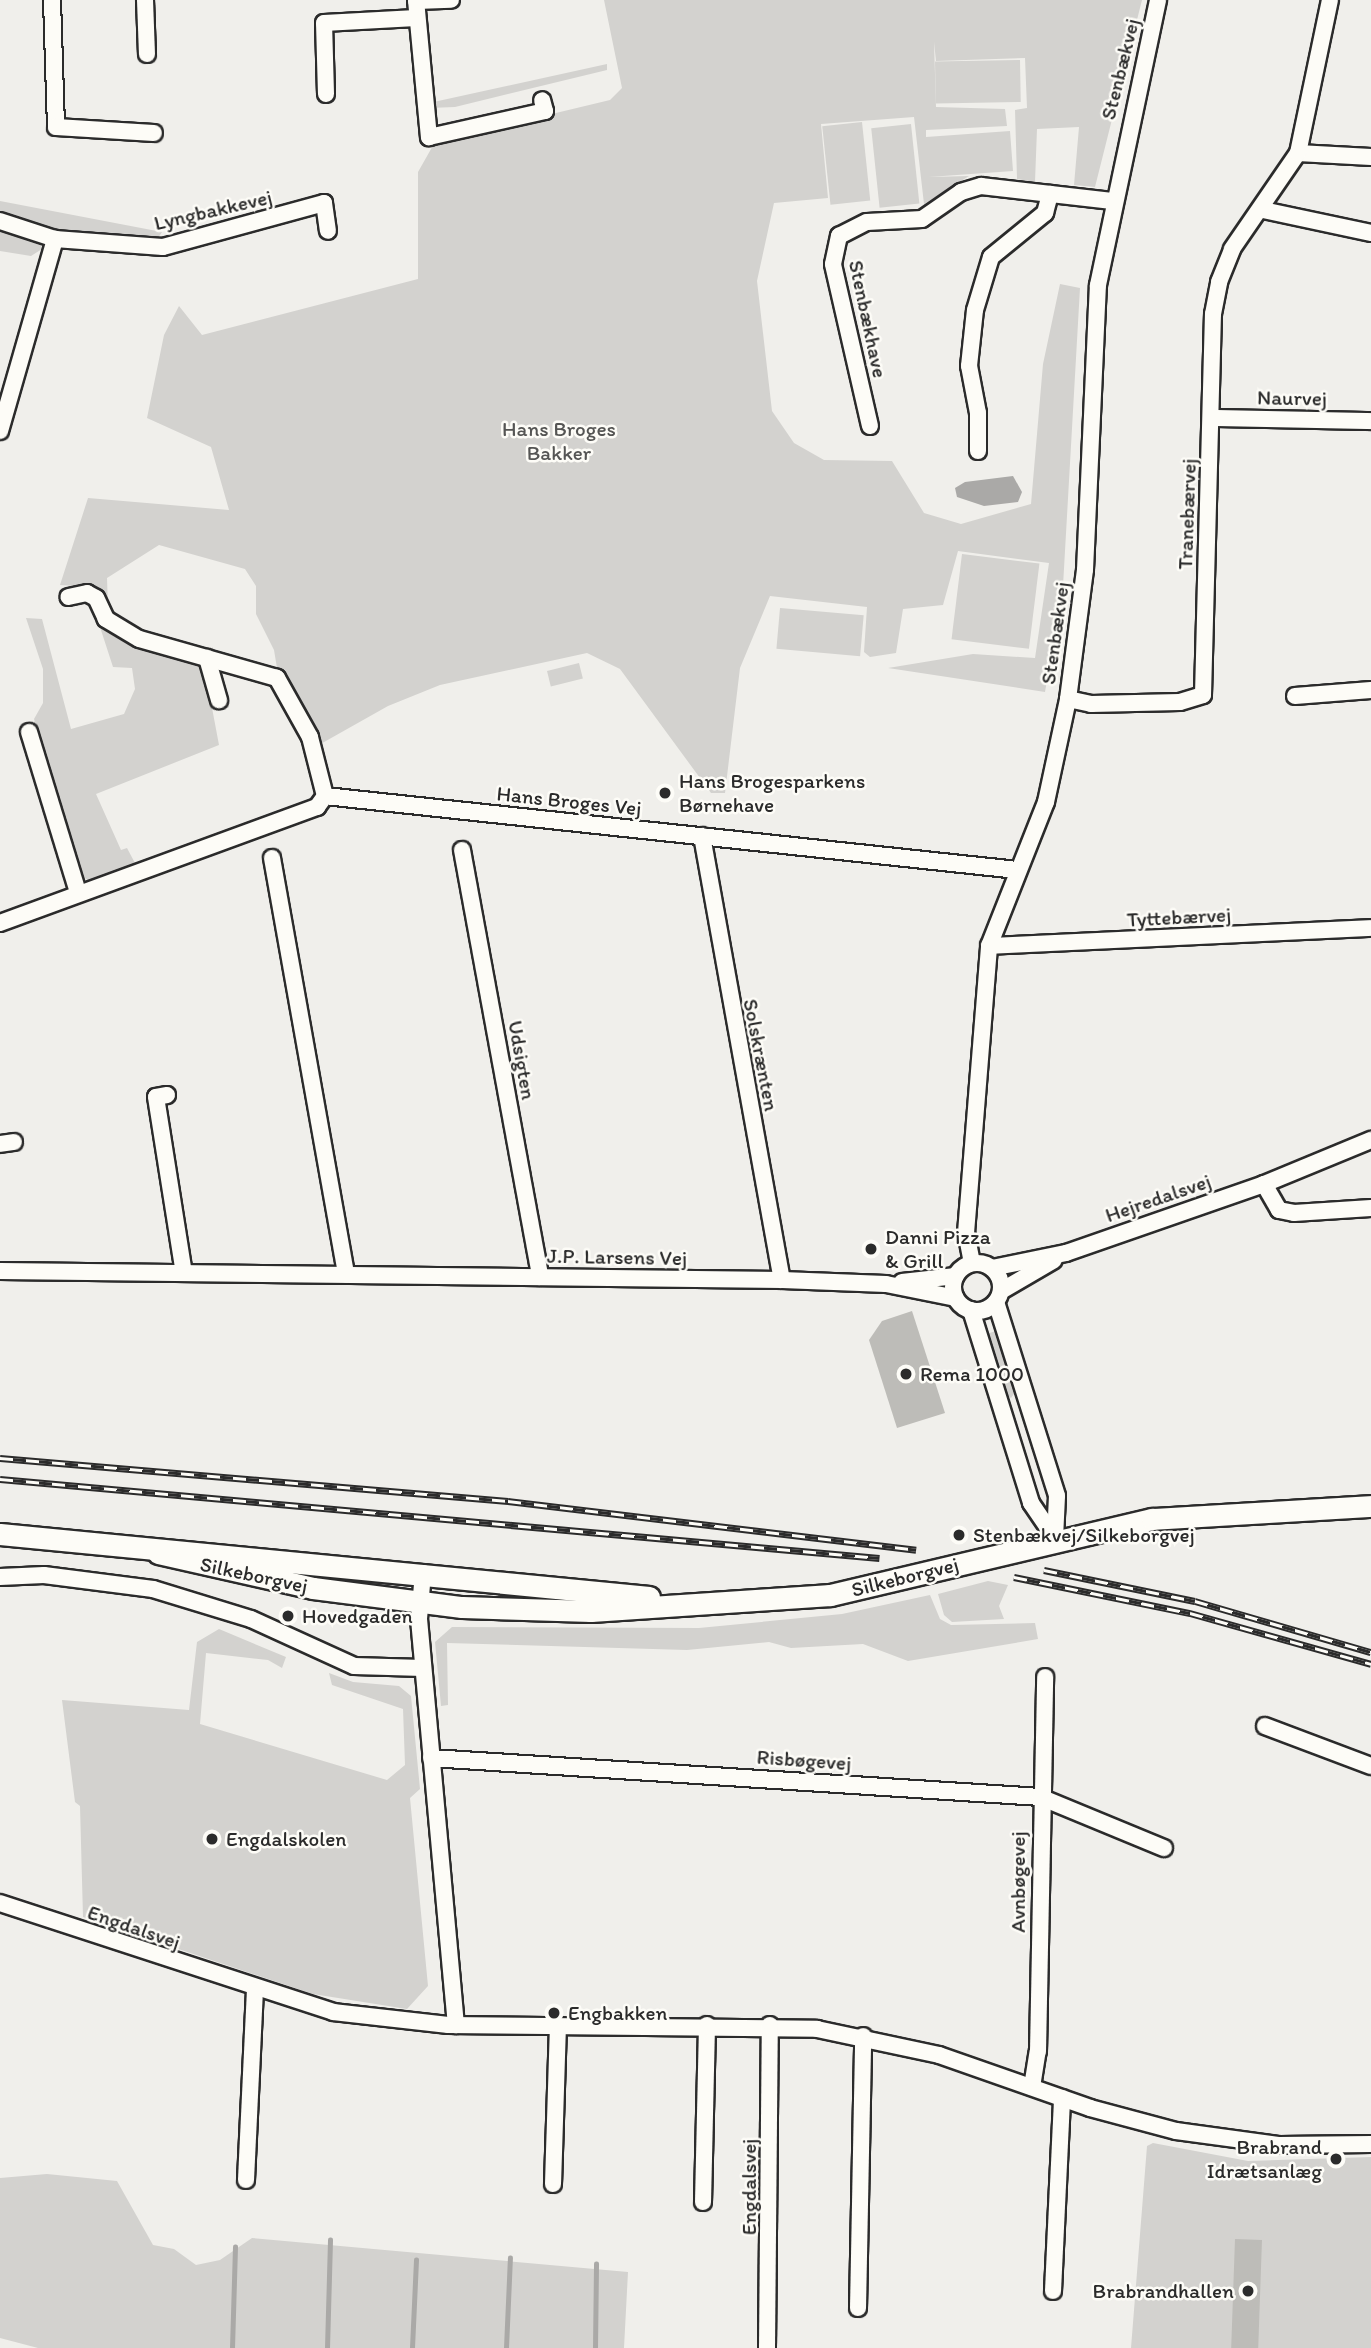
<!DOCTYPE html>
<meta charset="utf-8">
<style>
body{margin:0}
#map{position:relative;width:1371px;height:2348px;overflow:hidden;background:#f0efeb;font-family:Itim,sans-serif}
div>[style]{position:absolute}
[style*='--x']{left:calc(var(--x)*1px);top:calc(var(--y)*1px);width:calc(var(--w)*1px);rotate:calc(var(--a)*1deg)}
.green>*{inset:0;background:#d3d2cf;transform-origin:0 0}
.water>*{inset:0;background:#aaa9a7}
.stream>*{height:4.5px;margin:-2.25px;padding:0 2.25px;transform-origin:2.25px;border-radius:2.25px;background:#aaa9a7}
.building>*{inset:0;background:#bdbcb8;transform-origin:0 0}
.roads{filter:drop-shadow(2px 0 #2b2b2b) drop-shadow(-2px 0 #2b2b2b) drop-shadow(0 2px #2b2b2b) drop-shadow(0 -2px #2b2b2b)}
.minor>*{height:16px;margin:-8px;padding:0 8px;transform-origin:8px;border-radius:8px;background:#fdfcf7}
.minor>.ring{margin:-8px;padding:0;box-sizing:content-box;background:none;border:16px solid #fdfcf7;border-radius:50%}
.major>*{height:21px;margin:-10.5px;padding:0 10.5px;transform-origin:10.5px;border-radius:10.5px;background:#fdfcf7}
.rail>*{height:7px;margin-top:-3.5px;transform-origin:0;background:repeating-linear-gradient(90deg,#fdfcf7 0 13px,#2b2b2b 0 26px);box-sizing:border-box;border-block:2px solid #2b2b2b}
.dots>*{width:19px;height:19px;translate:-50% -50%;box-sizing:border-box;border:4px solid #fdfcf7;border-radius:50%}
span{translate:-50% -50%;white-space:nowrap;text-align:center;line-height:1.15;-webkit-text-stroke:5px #fdfcf7;paint-order:stroke}
.street-label{font-size:21px;color:#2b2b2b}
.park-label{font-size:21px;color:#555554}
.poi-label{font-size:21px;color:#2b2b2b}
.left{translate:0 -50%;text-align:left}
.right{translate:-100% -50%;text-align:right}
</style>
<div id="map">
<div class="green">
<i style="clip-path:polygon(604px 0,1142px 0,1095px 187px,1074px 185px,1079px 127px,1037px 129px,1035px 182px,1017px 179px,1015px 110px,1027px 108px,1025px 58px,936px 61px,934px 42px,936px 107px,1005px 109px,1007px 126px,926px 130px,926px 137px,1010px 131px,1013px 171px,929px 177px,969px 176px,924px 204px,914px 117px,821px 124px,828px 198px,774px 203px,757px 281px,772px 411px,794px 443px,824px 460px,892px 461px,924px 513px,961px 524px,1031px 504px,1043px 364px,1060px 284px,1080px 288px,1063px 586px,1045px 692px,888px 668px,973px 654px,1035px 658px,1049px 563px,958px 551px,943px 605px,903px 609px,896px 653px,870px 657px,864px 652px,867px 607px,770px 596px,740px 668px,725px 793px,711px 793px,620px 669px,587px 653px,440px 685px,388px 706px,317px 746px,278px 674px,274px 650px,256px 614px,256px 586px,245px 569px,159px 545px,107px 578px,108px 608px,92px 587px,60px 585px,88px 498px,229px 510px,211px 447px,147px 418px,164px 335px,179px 306px,202px 335px,418px 279px,418px 172px,435px 142px,610px 100px,622px 88px)"></i>
<i style="left:1020px;top:60px;width:42px;height:85px;rotate:89deg"></i>
<i style="clip-path:polygon(607px 64px,607px 70px,455px 107px,429px 108px,429px 103px)"></i>
<i style="left:862px;top:122px;width:79px;height:40px;rotate:84deg"></i>
<i style="left:911px;top:124px;width:80px;height:40px;rotate:84deg"></i>
<i style="clip-path:polygon(0 201px,162px 232px,156px 241px,75px 235px,0 218px)"></i>
<i style="clip-path:polygon(0 227px,39px 240px,42px 249px,31px 256px,0 251px)"></i>
<i style="left:962px;top:554px;width:78px;height:86px;rotate:7deg"></i>
<i style="left:780px;top:608px;width:84px;height:41px;rotate:5deg"></i>
<i style="clip-path:polygon(26px 618px,42px 619px,71px 729px,124px 714px,135px 689px,132px 668px,113px 667px,99px 624px,203px 660px,219px 745px,96px 794px,121px 850px,127px 848px,136px 865px,89px 881px,79px 874px,34px 719px,43px 703px,43px 669px)"></i>
<i style="left:579px;top:663px;width:16px;height:33px;rotate:76deg"></i>
<i style="clip-path:polygon(996px 1331px,1016px 1391px,1011px 1398px,1005px 1394px,986px 1334px)"></i>
<i style="clip-path:polygon(988px 1581px,1008px 1585px,999px 1606px,1004px 1619px,952px 1622px,944px 1615px,938px 1594px)"></i>
<i style="clip-path:polygon(930px 1595px,940px 1619px,951px 1625px,1035px 1623px,1038px 1639px,908px 1661px,863px 1644px,791px 1648px,769px 1642px,687px 1650px,447px 1643px,448px 1705px,441px 1706px,435px 1642px,452px 1627px,699px 1628px,842px 1614px)"></i>
<i style="clip-path:polygon(219px 1629px,286px 1657px,282px 1668px,268px 1660px,206px 1653px,200px 1724px,387px 1780px,405px 1765px,403px 1709px,332px 1685px,329px 1673px,353px 1682px,399px 1686px,411px 1696px,420px 1789px,410px 1798px,428px 1986px,407px 2009px,313px 1994px,83px 1917px,80px 1806px,75px 1802px,62px 1700px,189px 1710px,197px 1642px)"></i>
<i style="clip-path:polygon(1153px 2143px,1248px 2161px,1371px 2157px,1371px 2348px,1131px 2348px,1147px 2146px)"></i>
<i style="clip-path:polygon(47px 2174px,117px 2181px,153px 2245px,174px 2249px,196px 2265px,220px 2260px,252px 2238px,628px 2272px,624px 2348px,38px 2348px,0 2338px,0 2178px)"></i>
</div>
<div class="water">
<i style="clip-path:polygon(1013px 476px,1022px 492px,1018px 502px,984px 506px,957px 497px,955px 488px,965px 482px)"></i>
</div>
<div class="stream">
<i style="--x:232;--y:2348;--w:101;--a:-88.3"></i>
<i style="--x:327;--y:2348;--w:108;--a:-88.4"></i>
<i style="--x:412;--y:2348;--w:88;--a:-87.4"></i>
<i style="--x:506;--y:2348;--w:90;--a:-87.5"></i>
<i style="--x:595;--y:2348;--w:84;--a:-89.3"></i>
</div>
<div class="building">
<i style="clip-path:polygon(912px 1311px,945px 1413px,897px 1428px,869px 1340px,882px 1321px)"></i>
<i style="left:1235px;top:2239px;width:27px;height:109px;rotate:2deg"></i>
</div>
<div class="roads">
<div class="minor">
<i style="--x:52;--y:0;--w:127;--a:88.2"></i>
<i style="--x:56;--y:127;--w:98;--a:3.5"></i>
<i style="--x:145;--y:0;--w:54;--a:87.9"></i>
<i style="--x:416;--y:0;--w:138;--a:84.6"></i>
<i style="--x:429;--y:137;--w:119;--a:-12.6"></i>
<i style="--x:545;--y:111;--w:11;--a:-105"></i>
<i style="--x:416;--y:1;--w:35;--a:-2"></i>
<i style="--x:326;--y:94;--w:71;--a:-91.6"></i>
<i style="--x:324;--y:23;--w:92;--a:-3.1"></i>
<i style="--x:1298;--y:153;--w:73;--a:3.1"></i>
<i style="--x:1263;--y:210;--w:110;--a:12"></i>
<i style="--x:0;--y:221;--w:58;--a:18.1"></i>
<i style="--x:55;--y:239;--w:108;--a:4.2"></i>
<i style="--x:163;--y:247;--w:167;--a:-15.3"></i>
<i style="--x:324;--y:203;--w:28;--a:82"></i>
<i style="--x:1212;--y:418;--w:159;--a:1.1"></i>
<i style="--x:870;--y:426;--w:166;--a:-102.9"></i>
<i style="--x:833;--y:264;--w:29;--a:-78"></i>
<i style="--x:839;--y:236;--w:31;--a:-27"></i>
<i style="--x:867;--y:222;--w:55;--a:-3.1"></i>
<i style="--x:922;--y:219;--w:47;--a:-34.7"></i>
<i style="--x:961;--y:192;--w:21;--a:-17"></i>
<i style="--x:981;--y:186;--w:132;--a:6.5"></i>
<i style="--x:0;--y:431;--w:200;--a:-74"></i>
<i style="--x:978;--y:451;--w:38;--a:-90"></i>
<i style="--x:978;--y:413;--w:48;--a:-100.8"></i>
<i style="--x:969;--y:366;--w:56;--a:-83.9"></i>
<i style="--x:975;--y:310;--w:55;--a:-73.2"></i>
<i style="--x:991;--y:257;--w:70;--a:-39.2"></i>
<i style="--x:1045;--y:213;--w:20;--a:-75"></i>
<i style="--x:207;--y:658;--w:44;--a:74.1"></i>
<i style="--x:1295;--y:696;--w:76;--a:-4.5"></i>
<i style="--x:1068;--y:699;--w:24;--a:12"></i>
<i style="--x:1091;--y:704;--w:89;--a:-1.3"></i>
<i style="--x:1180;--y:702;--w:24;--a:-17"></i>
<i style="--x:1203;--y:695;--w:381;--a:-88.5"></i>
<i style="--x:1213;--y:314;--w:33;--a:-79"></i>
<i style="--x:1219;--y:282;--w:35;--a:-68"></i>
<i style="--x:1232;--y:249;--w:116;--a:-55.5"></i>
<i style="--x:1298;--y:153;--w:156;--a:-78.2"></i>
<i style="--x:29;--y:732;--w:167;--a:73"></i>
<i style="--x:325;--y:796;--w:696;--a:6.1"></i>
<i style="--x:702;--y:836;--w:451;--a:79.8"></i>
<i style="--x:462;--y:850;--w:434;--a:79.6"></i>
<i style="--x:272;--y:858;--w:423;--a:79.9"></i>
<i style="--x:0;--y:923;--w:338;--a:-20.1"></i>
<i style="--x:317;--y:807;--w:14;--a:-54"></i>
<i style="--x:325;--y:796;--w:61;--a:-104.3"></i>
<i style="--x:310;--y:737;--w:68;--a:-119.2"></i>
<i style="--x:277;--y:678;--w:143;--a:-164.2"></i>
<i style="--x:139;--y:639;--w:39;--a:-149"></i>
<i style="--x:106;--y:619;--w:23;--a:-115"></i>
<i style="--x:96;--y:598;--w:10;--a:-151"></i>
<i style="--x:87;--y:593;--w:19;--a:168"></i>
<i style="--x:989;--y:946;--w:382;--a:-2.7"></i>
<i style="--x:167;--y:1095;--w:11;--a:170"></i>
<i style="--x:156;--y:1097;--w:178;--a:81"></i>
<i style="--x:0;--y:1144;--w:14;--a:-8"></i>
<i style="--x:1264;--y:1184;--w:30;--a:60"></i>
<i style="--x:1279;--y:1210;--w:15;--a:11"></i>
<i style="--x:1294;--y:1213;--w:77;--a:-3.7"></i>
<i class="ring" style="left:953px;top:1263px;width:32px;height:32px"></i>
<i style="--x:972;--y:1263;--w:31;--a:-101"></i>
<i style="--x:966;--y:1233;--w:288;--a:-85.4"></i>
<i style="--x:989;--y:946;--w:155;--a:-68.4"></i>
<i style="--x:1046;--y:802;--w:105;--a:-77.9"></i>
<i style="--x:1068;--y:699;--w:130;--a:-82.5"></i>
<i style="--x:1085;--y:570;--w:285;--a:-87.4"></i>
<i style="--x:1098;--y:285;--w:291;--a:-78.1"></i>
<i style="--x:992;--y:1268;--w:76;--a:-11.5"></i>
<i style="--x:1066;--y:1253;--w:210;--a:-19.2"></i>
<i style="--x:1264;--y:1184;--w:116;--a:-22.4"></i>
<i style="--x:0;--y:1271;--w:782;--a:0.66"></i>
<i style="--x:782;--y:1280;--w:104;--a:2.2"></i>
<i style="--x:886;--y:1284;--w:71;--a:11.3"></i>
<i style="--x:902;--y:1282;--w:54;--a:-6.3"></i>
<i style="--x:1001;--y:1291;--w:61;--a:-30.3"></i>
<i style="--x:996;--y:1302;--w:203;--a:72.5"></i>
<i style="--x:1057;--y:1496;--w:42;--a:92.7"></i>
<i style="--x:971;--y:1310;--w:202;--a:72.7"></i>
<i style="--x:1031;--y:1503;--w:42;--a:55.6"></i>
<i style="--x:423;--y:1573;--w:46;--a:95"></i>
<i style="--x:419;--y:1619;--w:408;--a:84.8"></i>
<i style="--x:0;--y:1577;--w:44;--a:-2.6"></i>
<i style="--x:44;--y:1575;--w:110;--a:7.3"></i>
<i style="--x:153;--y:1589;--w:102;--a:17"></i>
<i style="--x:251;--y:1619;--w:113;--a:24.5"></i>
<i style="--x:354;--y:1666;--w:69;--a:1.7"></i>
<i style="--x:1265;--y:1726;--w:113;--a:20.7"></i>
<i style="--x:431;--y:1758;--w:610;--a:3.66"></i>
<i style="--x:1040;--y:1797;--w:134;--a:22.4"></i>
<i style="--x:0;--y:1903;--w:350;--a:18.1"></i>
<i style="--x:333;--y:2012;--w:116;--a:6.4"></i>
<i style="--x:448;--y:2025;--w:369;--a:0.6"></i>
<i style="--x:817;--y:2029;--w:125;--a:12"></i>
<i style="--x:939;--y:2055;--w:160;--a:19.3"></i>
<i style="--x:1090;--y:2108;--w:89;--a:15"></i>
<i style="--x:1176;--y:2131;--w:105;--a:7.7"></i>
<i style="--x:1280;--y:2145;--w:91;--a:-0.6"></i>
<i style="--x:1032;--y:2087;--w:36;--a:-81"></i>
<i style="--x:1038;--y:2051;--w:374;--a:-88.9"></i>
<i style="--x:246;--y:2180;--w:190;--a:-87.3"></i>
<i style="--x:553;--y:2184;--w:158;--a:-88.2"></i>
<i style="--x:703;--y:2202;--w:177;--a:-88.7"></i>
<i style="--x:1053;--y:2291;--w:193;--a:-87.3"></i>
<i style="--x:858;--y:2308;--w:272;--a:-88.9"></i>
<i style="--x:767;--y:2348;--w:323;--a:-89.5"></i>
</div>
<div class="major">
<i style="--x:0;--y:1534;--w:652;--a:5.54"></i>
<i style="--x:158;--y:1553;--w:159;--a:12.7"></i>
<i style="--x:313;--y:1588;--w:150;--a:7.3"></i>
<i style="--x:462;--y:1607;--w:129;--a:1.8"></i>
<i style="--x:591;--y:1611;--w:240;--a:-3.8"></i>
<i style="--x:830;--y:1595;--w:331;--a:-13.3"></i>
<i style="--x:1152;--y:1519;--w:219;--a:-3.4"></i>
</div>
</div>
<div class="rail">
<i style="--x:0;--y:1458;--w:510;--a:4.84"></i>
<i style="--x:508;--y:1501;--w:411;--a:6.8"></i>
<i style="--x:0;--y:1479;--w:883;--a:5.14"></i>
<i style="--x:1044;--y:1570;--w:154;--a:11.6"></i>
<i style="--x:1195;--y:1601;--w:183;--a:16.2"></i>
<i style="--x:1014;--y:1577;--w:180;--a:11.6"></i>
<i style="--x:1190;--y:1613;--w:188;--a:15.7"></i>
</div>
<div class="dots">
<i style="left:665px;top:793px;background:#2b2b2b"></i>
<i style="left:871px;top:1249px;background:#2b2b2b"></i>
<i style="left:906px;top:1374px;background:#2b2b2b"></i>
<i style="left:959px;top:1535px;background:#2b2b2b"></i>
<i style="left:288px;top:1616px;background:#2b2b2b"></i>
<i style="left:212px;top:1839px;background:#2b2b2b"></i>
<i style="left:554px;top:2013px;background:#2b2b2b"></i>
<i style="left:1336px;top:2159px;background:#2b2b2b"></i>
<i style="left:1248px;top:2291px;background:#2b2b2b"></i>
</div>
<div class="street-label">
<span style="left:1120px;top:69px;rotate:-76deg">Stenbækvej</span>
<span style="left:213px;top:210px;rotate:-13deg">Lyngbakkevej</span>
<span style="left:868px;top:319px;rotate:78deg">Stenbækhave</span>
<span style="left:1292px;top:398px;rotate:1deg">Naurvej</span>
<span style="left:1187px;top:514px;rotate:-88deg">Tranebærvej</span>
<span style="left:1055px;top:633px;rotate:-82deg">Stenbækvej</span>
<span style="left:569px;top:801px;rotate:6deg">Hans Broges Vej</span>
<span style="left:1179px;top:917px;rotate:-3deg">Tyttebærvej</span>
<span style="left:761px;top:1055px;rotate:79deg">Solskrænten</span>
<span style="left:522px;top:1060px;rotate:80deg">Udsigten</span>
<span style="left:1158px;top:1198px;rotate:-19deg">Hejredalsvej</span>
<span style="left:617px;top:1257px;rotate:1deg">J.P. Larsens Vej</span>
<span style="left:254px;top:1575px;rotate:12deg">Silkeborgvej</span>
<span style="left:905px;top:1577px;rotate:-14deg">Silkeborgvej</span>
<span style="left:804px;top:1760px;rotate:4deg">Risbøgevej</span>
<span style="left:1018px;top:1882px;rotate:-90deg">Avnbøgevej</span>
<span style="left:134px;top:1927px;rotate:19deg">Engdalsvej</span>
<span style="left:749px;top:2187px;rotate:-90deg">Engdalsvej</span>
</div>
<div class="park-label">
<span style="left:559px;top:441px">Hans Broges<br>Bakker</span>
</div>
<div class="poi-label">
<span class="left" style="left:679px;top:793px">Hans Brogesparkens<br>Børnehave</span>
<span class="left" style="left:885px;top:1249px">Danni Pizza<br>&amp; Grill</span>
<span class="left" style="left:920px;top:1374px">Rema 1000</span>
<span class="left" style="left:973px;top:1535px">Stenbækvej/Silkeborgvej</span>
<span class="left" style="left:302px;top:1616px">Hovedgaden</span>
<span class="left" style="left:226px;top:1839px">Engdalskolen</span>
<span class="left" style="left:568px;top:2013px">Engbakken</span>
<span class="right" style="left:1322px;top:2159px">Brabrand<br>Idrætsanlæg</span>
<span class="right" style="left:1234px;top:2291px">Brabrandhallen</span>
</div>
</div>
